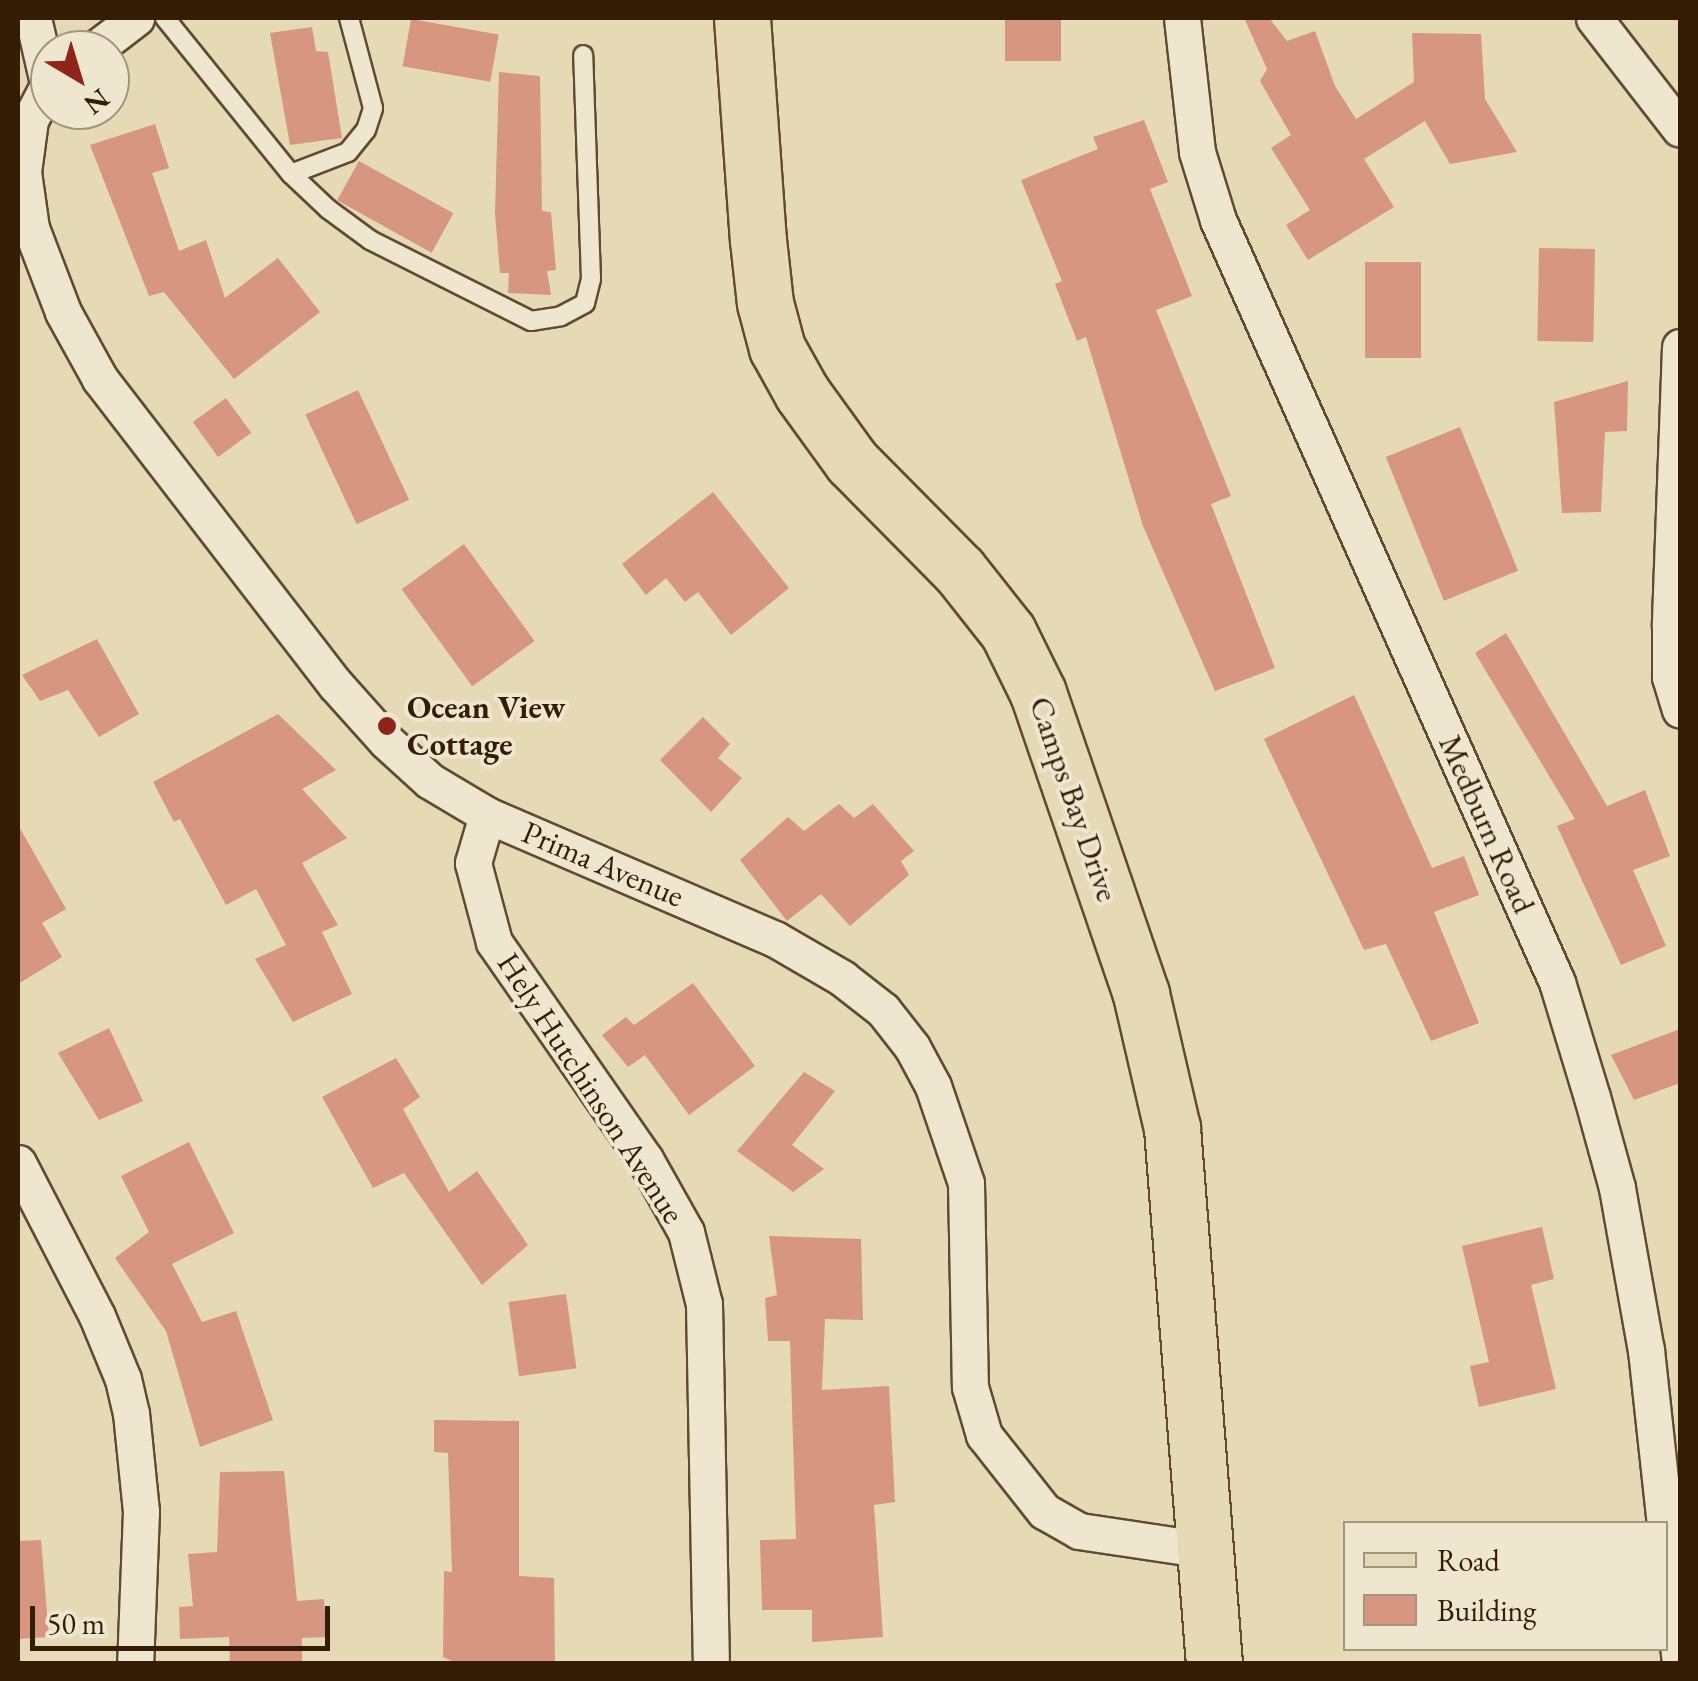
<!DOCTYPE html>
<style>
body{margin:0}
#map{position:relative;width:1698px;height:1681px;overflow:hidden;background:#e6d9b6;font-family:"EB Garamond",serif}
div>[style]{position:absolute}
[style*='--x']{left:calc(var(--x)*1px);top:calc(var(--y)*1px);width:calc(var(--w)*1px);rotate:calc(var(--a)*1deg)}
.building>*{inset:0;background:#d69680;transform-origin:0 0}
.roads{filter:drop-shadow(2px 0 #614b30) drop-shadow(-2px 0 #614b30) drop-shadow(0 2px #614b30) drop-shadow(0 -2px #614b30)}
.service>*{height:18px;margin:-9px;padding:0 9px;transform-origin:9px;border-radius:9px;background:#efe6d0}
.minor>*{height:35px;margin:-17.5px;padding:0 17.5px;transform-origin:17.5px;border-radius:17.5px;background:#efe6d0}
.primary>*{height:55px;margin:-27.5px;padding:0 27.5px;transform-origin:27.5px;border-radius:27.5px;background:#e6d9b6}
.dots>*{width:28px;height:28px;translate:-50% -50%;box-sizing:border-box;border:5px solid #efe6d0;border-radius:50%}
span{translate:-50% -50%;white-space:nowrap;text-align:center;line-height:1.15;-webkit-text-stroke:8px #efe6d0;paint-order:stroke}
.poi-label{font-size:32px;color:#351c04;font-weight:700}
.left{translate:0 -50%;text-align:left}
.street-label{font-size:32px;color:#351c04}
.frame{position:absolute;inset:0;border:20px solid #351c04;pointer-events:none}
.legend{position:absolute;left:1343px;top:1521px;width:325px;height:130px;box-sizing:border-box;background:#efe6d0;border:2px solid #a5957e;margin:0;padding:12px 18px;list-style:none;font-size:30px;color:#351c04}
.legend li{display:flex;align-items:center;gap:20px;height:50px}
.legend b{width:50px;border:2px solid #a5957e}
.north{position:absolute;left:30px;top:30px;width:100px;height:100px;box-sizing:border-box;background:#efe6d0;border:2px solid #a5957e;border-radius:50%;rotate:142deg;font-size:28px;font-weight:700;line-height:40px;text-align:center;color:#351c04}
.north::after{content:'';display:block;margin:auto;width:35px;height:45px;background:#8f2418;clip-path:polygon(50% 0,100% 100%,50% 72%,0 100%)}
.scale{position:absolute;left:30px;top:1606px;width:300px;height:45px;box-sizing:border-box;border:5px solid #351c04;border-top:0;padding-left:12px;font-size:30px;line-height:35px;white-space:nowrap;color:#351c04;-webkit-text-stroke:8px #efe6d0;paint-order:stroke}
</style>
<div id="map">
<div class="building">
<i style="left:1005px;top:18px;width:56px;height:43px"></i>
<i style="clip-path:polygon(1244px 18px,1269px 18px,1287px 41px,1315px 31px,1335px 86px,1356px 119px,1414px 82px,1412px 33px,1481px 34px,1485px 99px,1517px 152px,1450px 164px,1425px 121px,1364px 159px,1394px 207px,1308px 260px,1286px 225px,1310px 210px,1271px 148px,1291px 135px,1260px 81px,1267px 69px)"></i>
<i style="left:411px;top:19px;width:89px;height:48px;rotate:10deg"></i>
<i style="clip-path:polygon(312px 27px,316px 51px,328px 52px,342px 138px,290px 145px,270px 33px)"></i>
<i style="clip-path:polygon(499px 72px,540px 76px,542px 211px,551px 212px,556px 270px,547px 271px,551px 295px,508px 293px,509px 273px,500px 273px,495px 213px)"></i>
<i style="clip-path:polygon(1144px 120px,1168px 182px,1150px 189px,1192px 296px,1156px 310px,1231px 496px,1211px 504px,1275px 668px,1215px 691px,1143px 526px,1086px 337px,1077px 341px,1055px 284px,1062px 281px,1021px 180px,1098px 149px,1093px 137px)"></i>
<i style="clip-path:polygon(155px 124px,169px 168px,152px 173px,179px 251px,206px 240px,225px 298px,278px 258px,320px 312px,234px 379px,164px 292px,149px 296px,90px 145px)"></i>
<i style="left:359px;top:161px;width:108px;height:45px;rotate:29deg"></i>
<i style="left:1595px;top:249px;width:93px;height:56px;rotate:91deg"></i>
<i style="left:1365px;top:262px;width:56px;height:96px"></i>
<i style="clip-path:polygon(1628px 381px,1627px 431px,1605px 432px,1601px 512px,1562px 513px,1554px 402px)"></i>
<i style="left:358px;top:390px;width:121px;height:58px;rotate:65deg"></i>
<i style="left:226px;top:398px;width:43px;height:41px;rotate:54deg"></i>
<i style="left:1460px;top:427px;width:155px;height:80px;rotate:68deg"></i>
<i style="clip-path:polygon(713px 492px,789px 588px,731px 635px,698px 592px,685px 602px,666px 578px,646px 595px,622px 564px)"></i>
<i style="left:464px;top:544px;width:120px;height:77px;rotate:54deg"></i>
<i style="clip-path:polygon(1506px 633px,1607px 806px,1645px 790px,1670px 856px,1633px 870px,1666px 946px,1621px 965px,1557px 826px,1575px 819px,1475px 653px)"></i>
<i style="clip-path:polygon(97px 639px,139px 714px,99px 737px,68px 690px,40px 701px,22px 675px)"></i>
<i style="clip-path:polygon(1354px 695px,1432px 868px,1464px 856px,1479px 895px,1434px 912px,1479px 1023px,1431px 1041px,1386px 944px,1364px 950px,1264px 739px)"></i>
<i style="clip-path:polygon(278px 714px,336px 770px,302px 789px,347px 838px,302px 863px,338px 925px,322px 932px,352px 994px,293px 1022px,255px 959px,286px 945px,256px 889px,226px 905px,180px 819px,174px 822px,153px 782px)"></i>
<i style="clip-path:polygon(703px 717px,730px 744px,718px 758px,742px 778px,711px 812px,660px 760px)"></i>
<i style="clip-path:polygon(839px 804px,854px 818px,873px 804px,914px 851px,901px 861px,909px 875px,850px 926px,821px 894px,787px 921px,740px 860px,788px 817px,804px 831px)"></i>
<i style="clip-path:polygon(18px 825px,66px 909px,42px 923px,62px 957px,18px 984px)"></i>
<i style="clip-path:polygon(693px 983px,755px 1066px,689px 1115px,645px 1055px,628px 1067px,602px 1035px,626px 1017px,634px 1025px)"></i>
<i style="clip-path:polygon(109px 1028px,143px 1101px,99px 1120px,58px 1053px)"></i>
<i style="clip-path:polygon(1680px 1029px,1680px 1083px,1634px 1100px,1611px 1055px)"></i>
<i style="clip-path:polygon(396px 1058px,420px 1097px,403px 1109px,449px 1192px,477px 1171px,528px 1245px,482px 1285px,404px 1173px,373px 1188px,322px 1097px)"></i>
<i style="clip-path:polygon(804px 1072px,835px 1091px,792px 1145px,824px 1169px,793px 1192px,737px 1151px)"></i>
<i style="clip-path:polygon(189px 1142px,234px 1233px,172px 1264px,202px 1322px,236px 1311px,273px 1420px,200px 1447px,166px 1331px,115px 1258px,149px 1232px,121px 1176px)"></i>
<i style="clip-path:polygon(1542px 1227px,1554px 1279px,1531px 1285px,1556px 1389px,1479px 1407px,1470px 1366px,1489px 1362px,1462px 1246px)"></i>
<i style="clip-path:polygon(769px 1236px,861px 1239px,863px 1320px,825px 1319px,822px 1390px,889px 1386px,895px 1502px,874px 1505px,883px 1637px,812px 1642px,812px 1610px,762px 1610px,760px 1540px,796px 1539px,790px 1341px,768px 1341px,765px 1298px,777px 1295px)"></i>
<i style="left:566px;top:1294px;width:75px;height:58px;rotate:82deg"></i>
<i style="clip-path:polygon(434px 1420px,519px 1421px,519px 1576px,554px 1578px,555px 1664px,459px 1664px,443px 1657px,444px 1571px,452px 1572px,448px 1453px,434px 1452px)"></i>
<i style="clip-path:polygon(284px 1471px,297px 1601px,324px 1599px,327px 1637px,302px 1638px,302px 1664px,230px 1664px,229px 1637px,180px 1639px,179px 1607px,193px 1606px,188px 1554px,217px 1552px,220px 1472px)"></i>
<i style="clip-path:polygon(41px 1540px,49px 1637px,18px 1639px,18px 1541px)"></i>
</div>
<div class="roads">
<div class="service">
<i style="--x:165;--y:18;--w:201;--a:51.1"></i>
<i style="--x:291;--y:174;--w:51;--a:43.4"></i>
<i style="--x:328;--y:209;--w:52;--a:36.4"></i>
<i style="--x:370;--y:240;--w:180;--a:26.7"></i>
<i style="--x:531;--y:321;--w:30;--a:-9"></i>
<i style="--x:561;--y:316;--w:27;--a:-28"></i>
<i style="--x:585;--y:303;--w:25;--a:-76"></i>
<i style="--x:591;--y:279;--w:224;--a:-92"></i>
<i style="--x:291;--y:174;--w:61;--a:-21.1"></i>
<i style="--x:348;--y:152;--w:28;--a:-51"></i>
<i style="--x:366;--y:130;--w:23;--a:-72"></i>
<i style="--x:373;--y:108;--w:93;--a:-104.9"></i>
</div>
<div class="minor">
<i style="--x:33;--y:18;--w:67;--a:77"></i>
<i style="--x:1182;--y:18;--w:135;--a:83.6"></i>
<i style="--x:1197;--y:152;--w:71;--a:72.8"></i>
<i style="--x:1218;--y:220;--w:834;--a:66.02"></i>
<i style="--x:1557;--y:982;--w:120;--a:73.1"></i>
<i style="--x:1592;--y:1097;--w:94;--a:74.6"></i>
<i style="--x:1617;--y:1188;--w:165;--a:79.9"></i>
<i style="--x:1646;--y:1350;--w:316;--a:83.8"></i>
<i style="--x:1594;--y:18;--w:140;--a:52.2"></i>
<i style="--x:94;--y:50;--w:53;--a:-37.3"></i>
<i style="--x:50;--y:82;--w:43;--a:117.8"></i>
<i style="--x:30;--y:120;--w:52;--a:97.7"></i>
<i style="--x:23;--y:172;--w:57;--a:81.9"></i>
<i style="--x:31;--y:228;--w:90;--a:69.1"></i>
<i style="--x:63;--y:312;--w:77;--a:61.1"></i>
<i style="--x:100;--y:379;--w:385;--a:52.4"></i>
<i style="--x:335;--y:684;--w:76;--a:48.2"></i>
<i style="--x:386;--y:741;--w:59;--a:42.3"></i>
<i style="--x:430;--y:781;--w:66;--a:30.8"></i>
<i style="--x:487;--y:815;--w:314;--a:23.3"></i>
<i style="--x:775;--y:939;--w:78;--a:30.2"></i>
<i style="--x:842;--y:978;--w:52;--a:38"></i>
<i style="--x:883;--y:1010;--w:47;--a:51.9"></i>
<i style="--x:912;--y:1047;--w:44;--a:61.7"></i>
<i style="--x:933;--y:1086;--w:102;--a:71.2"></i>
<i style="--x:966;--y:1183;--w:204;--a:88.9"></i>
<i style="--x:970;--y:1387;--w:50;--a:73.7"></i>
<i style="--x:984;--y:1435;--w:97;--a:51.7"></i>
<i style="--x:1044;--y:1511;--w:40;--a:29.7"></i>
<i style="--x:1079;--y:1531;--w:128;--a:8.5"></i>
<i style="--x:1680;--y:347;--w:279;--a:92.1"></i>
<i style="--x:1670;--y:626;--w:51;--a:90"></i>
<i style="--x:1670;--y:677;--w:34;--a:73"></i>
<i style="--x:487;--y:815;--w:50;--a:106.3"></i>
<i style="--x:473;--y:863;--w:82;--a:75.1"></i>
<i style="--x:494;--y:942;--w:264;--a:55.2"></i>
<i style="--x:645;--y:1159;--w:84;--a:60.7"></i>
<i style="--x:686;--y:1232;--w:74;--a:76"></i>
<i style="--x:704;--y:1304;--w:360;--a:88.9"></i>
<i style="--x:18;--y:1163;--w:172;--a:62.7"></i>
<i style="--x:97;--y:1316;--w:68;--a:67.6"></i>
<i style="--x:123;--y:1379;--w:35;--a:77"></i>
<i style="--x:131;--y:1413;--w:99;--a:84.2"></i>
<i style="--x:141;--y:1511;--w:153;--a:92.2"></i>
</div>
<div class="primary">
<i style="--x:742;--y:18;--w:223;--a:85.9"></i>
<i style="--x:758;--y:240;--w:63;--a:83.7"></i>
<i style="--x:765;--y:303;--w:47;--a:75.1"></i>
<i style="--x:777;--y:348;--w:51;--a:60.9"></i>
<i style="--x:802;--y:393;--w:85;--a:54.1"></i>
<i style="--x:852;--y:462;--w:152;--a:45.3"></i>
<i style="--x:959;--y:570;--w:79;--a:51.7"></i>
<i style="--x:1008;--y:632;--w:68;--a:63.8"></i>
<i style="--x:1038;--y:693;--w:318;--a:71.1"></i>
<i style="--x:1141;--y:994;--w:138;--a:77"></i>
<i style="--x:1172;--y:1128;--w:538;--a:85.52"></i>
</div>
</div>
<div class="dots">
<i style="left:387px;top:726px;background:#8f2418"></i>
</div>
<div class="poi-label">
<span class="left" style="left:407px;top:726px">Ocean View<br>Cottage</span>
</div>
<div class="street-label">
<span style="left:1074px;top:799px;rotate:71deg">Camps Bay Drive</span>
<span style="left:1487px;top:824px;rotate:66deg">Medburn Road</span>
<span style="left:603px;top:864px;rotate:23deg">Prima Avenue</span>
<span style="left:591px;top:1088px;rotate:57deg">Hely Hutchinson Avenue</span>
</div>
<div class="frame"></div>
<ul class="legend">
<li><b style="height:12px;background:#e6d9b6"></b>Road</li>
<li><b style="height:28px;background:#d69680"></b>Building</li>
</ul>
<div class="north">N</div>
<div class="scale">50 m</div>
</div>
